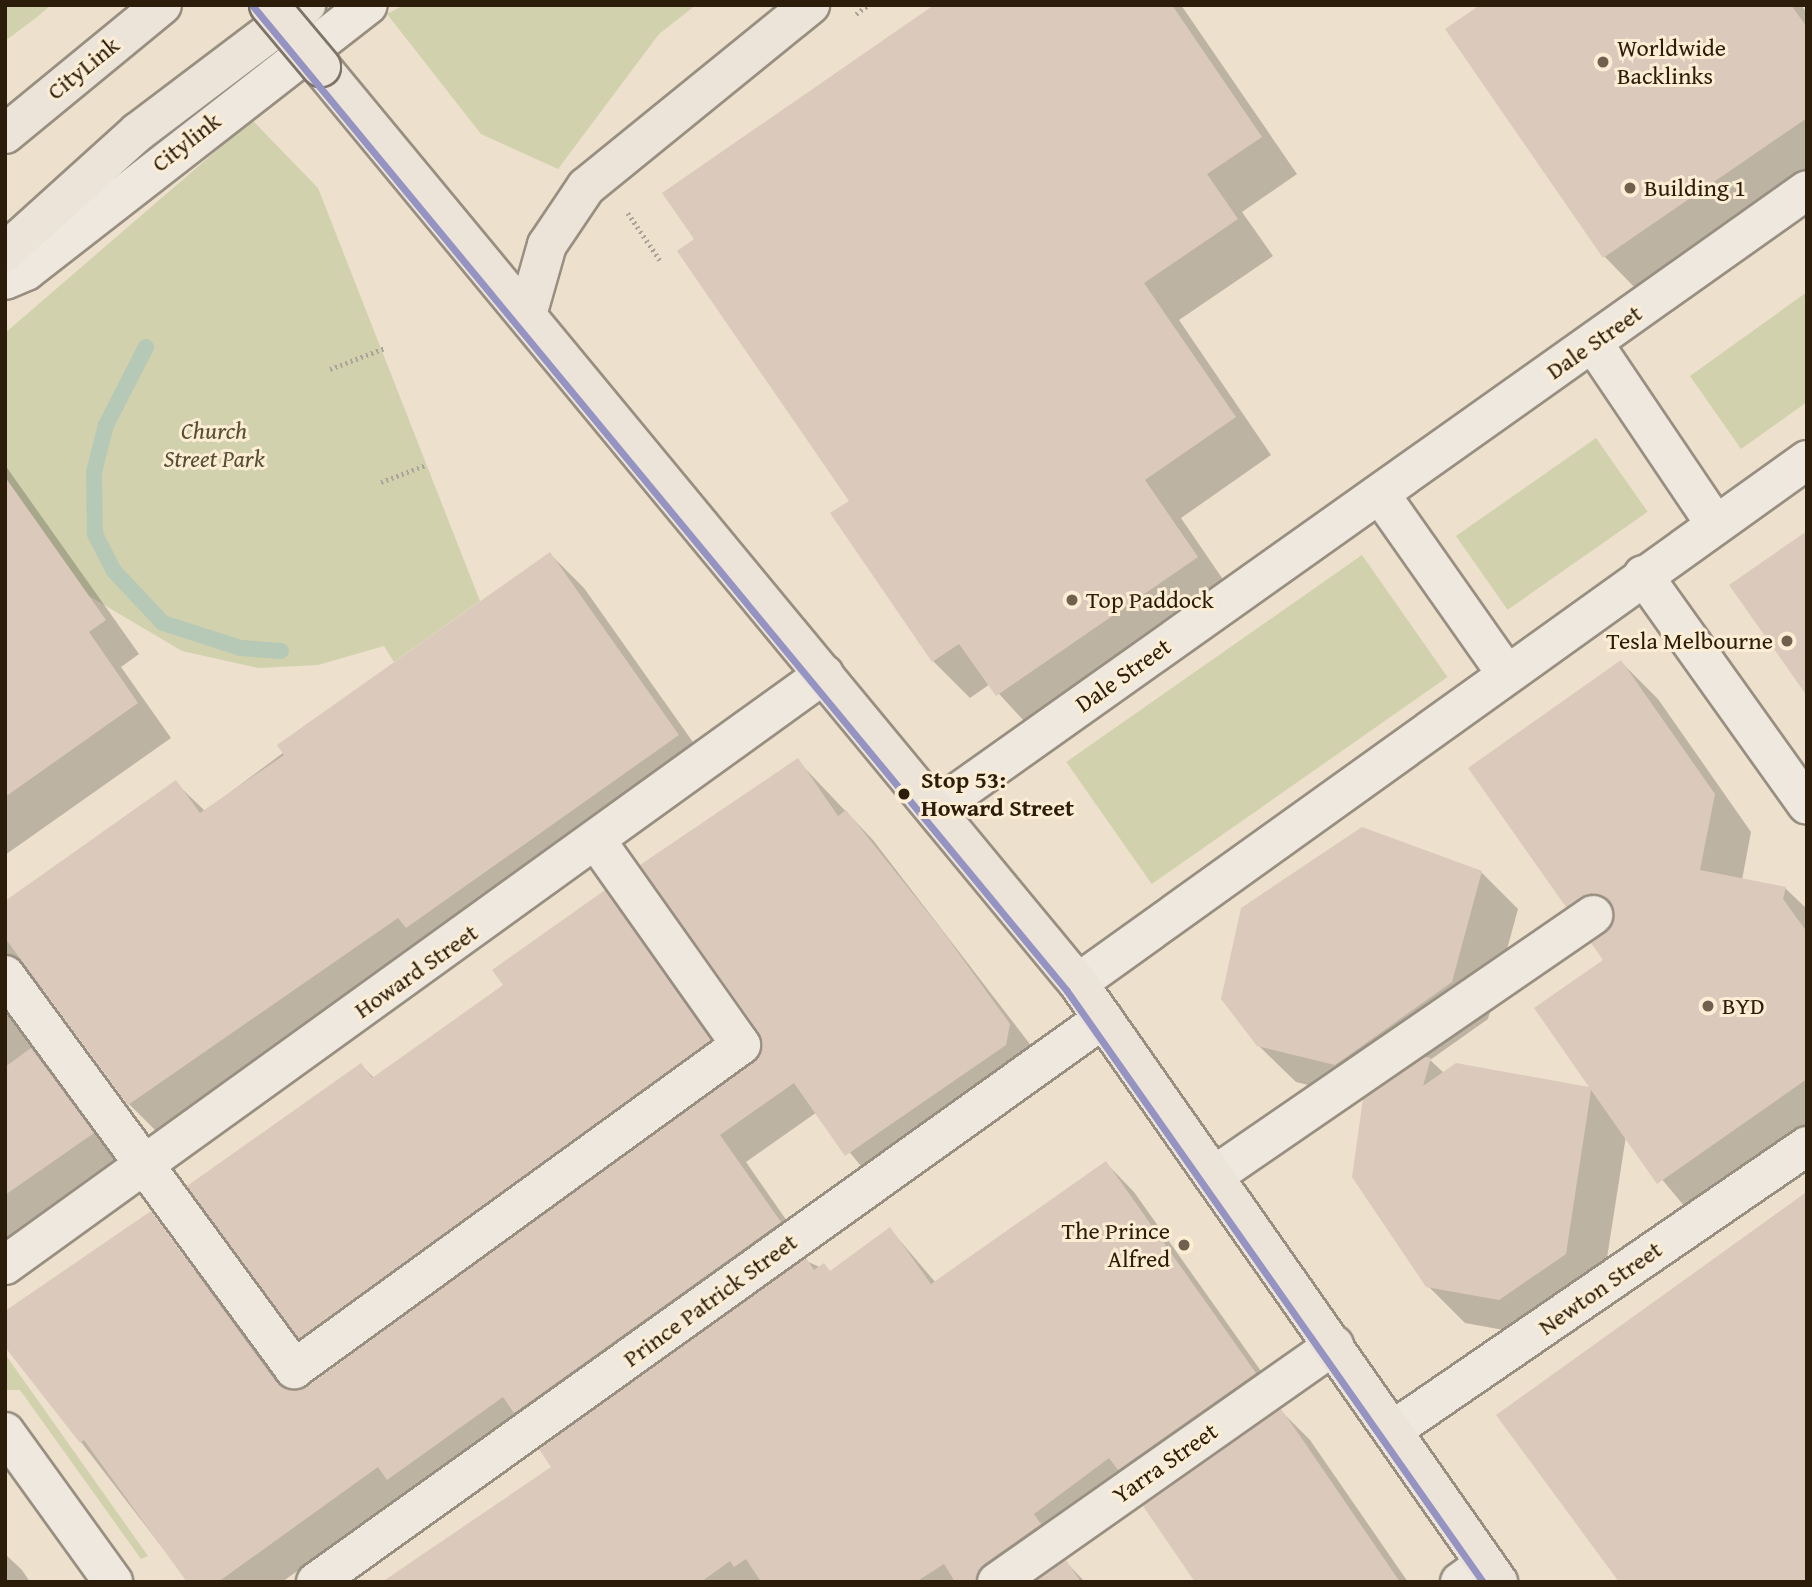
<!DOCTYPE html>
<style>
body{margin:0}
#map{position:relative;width:1812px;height:1587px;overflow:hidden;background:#ede0cc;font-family:"Gentium Book Plus",serif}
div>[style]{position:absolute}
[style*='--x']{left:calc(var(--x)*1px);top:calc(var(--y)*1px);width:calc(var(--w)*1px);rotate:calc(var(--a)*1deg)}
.green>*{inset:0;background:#d1d1ae;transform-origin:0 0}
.shadow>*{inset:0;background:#0003}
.stream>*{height:16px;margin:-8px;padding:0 8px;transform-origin:8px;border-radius:8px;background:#b6c8b6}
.building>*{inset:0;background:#dbc9bc}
.path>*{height:4.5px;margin-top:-2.25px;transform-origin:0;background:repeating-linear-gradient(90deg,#a9a399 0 2px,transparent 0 5.5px)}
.roads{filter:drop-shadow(2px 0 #988f81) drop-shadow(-2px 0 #988f81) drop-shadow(0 2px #988f81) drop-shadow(0 -2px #988f81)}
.minor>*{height:38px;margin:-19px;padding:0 19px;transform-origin:19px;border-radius:19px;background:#efe8df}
.major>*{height:38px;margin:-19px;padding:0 19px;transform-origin:19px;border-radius:19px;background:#ece4d9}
.highway>*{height:38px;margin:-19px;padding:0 19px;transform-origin:19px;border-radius:19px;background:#ece4d9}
.bridges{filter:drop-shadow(2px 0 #7d7467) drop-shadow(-2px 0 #7d7467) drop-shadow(0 2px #7d7467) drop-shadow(0 -2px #7d7467)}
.major-bridge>*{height:38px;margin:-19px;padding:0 19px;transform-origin:19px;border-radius:19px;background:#ece4d9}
.tram-1>*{height:7px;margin:-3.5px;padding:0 3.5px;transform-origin:3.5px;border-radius:3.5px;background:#9493c2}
.dots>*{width:19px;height:19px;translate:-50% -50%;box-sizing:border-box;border:4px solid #fcedd5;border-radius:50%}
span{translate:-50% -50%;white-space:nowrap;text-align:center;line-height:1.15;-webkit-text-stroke:6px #fcedd5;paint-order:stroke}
.poi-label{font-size:24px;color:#2c1d0a}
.left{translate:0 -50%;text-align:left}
.right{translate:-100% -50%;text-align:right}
.street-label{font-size:24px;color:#2c1d0a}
.park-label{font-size:24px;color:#574f34;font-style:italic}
.stop-label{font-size:24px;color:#2c1d0a;font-weight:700}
.frame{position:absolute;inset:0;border:7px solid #2c1d0a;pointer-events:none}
</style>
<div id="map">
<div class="green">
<i style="clip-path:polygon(51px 5px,37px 17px,5px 41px,5px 6px)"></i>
<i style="clip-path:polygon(404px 5px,573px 6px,696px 5px,659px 34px,558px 169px,481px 134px,387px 14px)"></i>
<i style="clip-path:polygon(252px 120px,318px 188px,480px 601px,394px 662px,384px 646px,318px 665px,258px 668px,182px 651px,89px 596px,5px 477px,5px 333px)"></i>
<i style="clip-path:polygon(1807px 292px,1807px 402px,1741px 449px,1690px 376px)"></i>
<i style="left:1596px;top:438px;width:90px;height:171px;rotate:55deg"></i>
<i style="left:1362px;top:555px;width:149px;height:361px;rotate:55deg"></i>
<i style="clip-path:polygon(5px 1354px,148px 1556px,141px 1559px,20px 1390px,5px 1390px)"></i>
</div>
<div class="shadow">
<i style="clip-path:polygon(937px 5px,1181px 5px,1297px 174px,1242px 212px,1273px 256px,1179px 320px,1271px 455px,1181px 518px,1233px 594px,1034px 732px,990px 684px,970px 698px,933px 661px,851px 501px,697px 239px)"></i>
<i style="clip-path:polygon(1483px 5px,1801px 5px,1807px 13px,1807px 180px,1641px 294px,1605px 257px,1448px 29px)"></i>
<i style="clip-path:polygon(5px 465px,139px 654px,121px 667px,171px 738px,5px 855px)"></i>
<i style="clip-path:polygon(550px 554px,584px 588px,712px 769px,163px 1138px,129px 1104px,44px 989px,27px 990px,127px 1168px,5px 1259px,5px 903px,176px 783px,205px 811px)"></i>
<i style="clip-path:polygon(1621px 662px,1658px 699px,1751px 832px,1742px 880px,1785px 888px,1807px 909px,1807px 1141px,1695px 1219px,1626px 1136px,1602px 1290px,1537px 1336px,1465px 1323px,1428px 1286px,1365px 1099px,1296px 1082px,1258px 1045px,1481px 872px,1518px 909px,1488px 1019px,1430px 1060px,1444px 1073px,1593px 1089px,1605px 961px,1599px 938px,1567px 906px)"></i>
<i style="clip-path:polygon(797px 760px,873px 840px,1036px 1052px,873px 1181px,817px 1112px,746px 1162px,807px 1250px,415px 1505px,404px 1494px,282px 1582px,189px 1582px,81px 1442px,151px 1214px,286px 1388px,308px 1388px,762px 1055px)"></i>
<i style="clip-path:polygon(605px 893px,629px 918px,734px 1066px,325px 1362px,300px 1337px,361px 1065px,374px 1078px,505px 985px)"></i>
<i style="clip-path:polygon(1106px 1163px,1134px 1192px,1283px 1402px,1031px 1582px,385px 1582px,553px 1468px,806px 1261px,831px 1272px,890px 1229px,936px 1283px)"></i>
<i style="clip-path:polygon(1807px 1192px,1807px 1582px,1498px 1415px)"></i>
<i style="clip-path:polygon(1281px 1411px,1310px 1440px,1408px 1582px,1197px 1582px)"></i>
<i style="clip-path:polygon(5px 1554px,22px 1570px,30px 1582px,5px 1582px)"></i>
<i style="clip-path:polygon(1066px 1562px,1085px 1582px,1038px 1582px)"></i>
</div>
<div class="stream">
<i style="--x:146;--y:347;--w:88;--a:117.1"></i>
<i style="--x:106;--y:425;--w:49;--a:104.3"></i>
<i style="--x:94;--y:472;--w:62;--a:89.1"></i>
<i style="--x:95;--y:534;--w:42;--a:62.8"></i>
<i style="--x:114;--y:571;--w:71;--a:46.7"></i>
<i style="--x:163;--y:623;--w:82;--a:17.8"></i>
<i style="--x:241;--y:648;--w:40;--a:4.3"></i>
</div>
<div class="building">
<i style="clip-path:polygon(934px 5px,1172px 5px,1262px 137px,1207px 174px,1238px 219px,1144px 283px,1236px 417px,1145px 480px,1198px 557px,996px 696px,959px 644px,932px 662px,830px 513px,849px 501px,677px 251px,694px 239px,662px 193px)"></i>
<i style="clip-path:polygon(1480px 5px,1791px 5px,1807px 27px,1807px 118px,1603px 258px,1445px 29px)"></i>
<i style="clip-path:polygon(5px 477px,106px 620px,89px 632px,138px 703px,5px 797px)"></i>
<i style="clip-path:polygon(1807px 531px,1807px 696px,1729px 585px)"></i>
<i style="clip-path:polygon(550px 552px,679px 735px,406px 928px,398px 918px,128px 1105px,5px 938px,5px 901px,176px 780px,200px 813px,284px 755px,277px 745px)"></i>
<i style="clip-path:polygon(1621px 660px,1715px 794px,1700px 870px,1786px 887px,1783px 899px,1807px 932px,1807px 1079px,1657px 1184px,1591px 1090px,1566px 1254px,1499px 1300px,1426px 1287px,1352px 1177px,1363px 1099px,1425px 1057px,1431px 1058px,1423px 1086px,1456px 1063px,1589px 1087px,1534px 1008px,1603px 960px,1591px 943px,1612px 925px,1611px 903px,1591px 893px,1566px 907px,1468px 768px)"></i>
<i style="clip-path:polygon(798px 758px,838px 816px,846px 810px,941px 929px,1010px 1024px,1006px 1045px,845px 1156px,794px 1083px,720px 1135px,781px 1222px,514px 1413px,503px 1397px,387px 1480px,378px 1467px,218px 1582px,187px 1582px,84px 1440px,80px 1443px,5px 1347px,5px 1311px,151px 1211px,276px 1382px,296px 1391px,307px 1387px,761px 1055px,759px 1032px,640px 865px)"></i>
<i style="clip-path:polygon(1362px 827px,1482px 871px,1452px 982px,1335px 1065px,1257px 1046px,1221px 999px,1241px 908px)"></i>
<i style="clip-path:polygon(605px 890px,711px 1040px,299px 1339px,187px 1186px,361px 1063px,372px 1078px,437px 1032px,503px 985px,492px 970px)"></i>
<i style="clip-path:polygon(31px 1048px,94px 1133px,5px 1195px,5px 1067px)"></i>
<i style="clip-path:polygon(1106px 1161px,1256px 1373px,1118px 1470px,1109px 1458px,1034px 1514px,1041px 1524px,984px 1564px,976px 1582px,955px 1582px,944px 1564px,916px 1582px,761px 1582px,746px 1559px,734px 1567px,730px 1561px,701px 1582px,382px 1582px,551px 1467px,539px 1449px,806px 1258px,814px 1270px,824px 1263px,830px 1271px,890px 1227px,931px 1284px)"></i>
<i style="clip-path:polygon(1807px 1192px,1807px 1582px,1619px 1582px,1496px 1415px)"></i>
<i style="clip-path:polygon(1281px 1409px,1300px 1436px,1400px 1582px,1195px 1582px,1143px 1506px)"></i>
<i style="clip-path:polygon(1066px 1560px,1081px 1582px,1035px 1582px)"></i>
</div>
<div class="path">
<i style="--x:856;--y:14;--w:15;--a:-37"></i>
<i style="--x:628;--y:213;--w:57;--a:55.8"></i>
<i style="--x:330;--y:369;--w:59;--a:-20.9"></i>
<i style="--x:381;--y:482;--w:48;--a:-20.7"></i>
</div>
<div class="roads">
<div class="minor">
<i style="--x:5;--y:280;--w:23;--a:-23"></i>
<i style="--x:26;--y:271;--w:433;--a:-37.9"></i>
<i style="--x:1593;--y:343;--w:218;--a:56"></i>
<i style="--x:1380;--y:494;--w:218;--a:54.9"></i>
<i style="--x:1643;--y:575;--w:282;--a:54.5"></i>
<i style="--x:935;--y:809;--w:1069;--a:-35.37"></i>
<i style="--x:5;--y:975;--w:489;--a:53.7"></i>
<i style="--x:294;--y:1369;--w:552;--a:-35.94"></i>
<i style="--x:741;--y:1045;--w:247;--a:-125.3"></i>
<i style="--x:1078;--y:983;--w:897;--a:-35.66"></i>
<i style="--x:1215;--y:1175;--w:459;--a:-34.5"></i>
<i style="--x:5;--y:1265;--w:1010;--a:-35.81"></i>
<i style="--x:1393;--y:1430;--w:502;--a:-34.45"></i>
<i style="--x:5;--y:1432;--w:185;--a:54.2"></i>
<i style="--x:316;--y:1582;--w:968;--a:-35.58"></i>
<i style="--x:997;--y:1582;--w:412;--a:-35.1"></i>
<i style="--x:1460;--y:1582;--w:31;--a:-36"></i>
</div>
<div class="major">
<i style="--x:321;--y:67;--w:1188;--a:50.43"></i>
<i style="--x:1078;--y:983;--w:732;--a:54.96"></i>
</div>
<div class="highway">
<i style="--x:5;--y:134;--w:203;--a:-39.4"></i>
<i style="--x:5;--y:252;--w:179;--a:-42.1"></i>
<i style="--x:138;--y:132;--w:211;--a:-37.1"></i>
<i style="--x:527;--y:315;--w:73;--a:-74.1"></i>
<i style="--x:547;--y:245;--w:70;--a:-56.1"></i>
<i style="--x:586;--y:187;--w:289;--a:-39.1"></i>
</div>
</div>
<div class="bridges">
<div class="major-bridge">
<i style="--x:269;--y:5;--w:81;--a:50"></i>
</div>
</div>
<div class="tram-1">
<i style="--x:252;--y:5;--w:1279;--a:50.42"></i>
<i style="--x:1067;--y:991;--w:723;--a:54.86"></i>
</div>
<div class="dots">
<i style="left:1603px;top:62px;background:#70614e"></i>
<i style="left:1630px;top:188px;background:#70614e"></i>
<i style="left:1072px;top:600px;background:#70614e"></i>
<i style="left:1787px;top:641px;background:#70614e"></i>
<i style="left:904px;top:794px;background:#2c1d0a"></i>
<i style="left:1708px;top:1006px;background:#70614e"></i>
<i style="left:1184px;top:1245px;background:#70614e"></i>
</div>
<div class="poi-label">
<span class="left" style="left:1617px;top:62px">Worldwide<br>Backlinks</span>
<span class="left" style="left:1644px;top:188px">Building 1</span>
<span class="left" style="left:1086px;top:600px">Top Paddock</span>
<span class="right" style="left:1773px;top:641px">Tesla Melbourne</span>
<span class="left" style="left:1722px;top:1006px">BYD</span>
<span class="right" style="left:1170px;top:1245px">The Prince<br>Alfred</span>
</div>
<div class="street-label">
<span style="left:83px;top:68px;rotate:-39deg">CityLink</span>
<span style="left:186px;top:142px;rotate:-38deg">Citylink</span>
<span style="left:1594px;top:342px;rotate:-35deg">Dale Street</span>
<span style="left:1123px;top:675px;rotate:-35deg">Dale Street</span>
<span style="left:416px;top:971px;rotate:-35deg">Howard Street</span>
<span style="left:1600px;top:1288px;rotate:-35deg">Newton Street</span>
<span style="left:710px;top:1300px;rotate:-36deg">Prince Patrick Street</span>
<span style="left:1165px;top:1463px;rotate:-35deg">Yarra Street</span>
</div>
<div class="park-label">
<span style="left:214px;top:445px">Church<br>Street Park</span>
</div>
<div class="stop-label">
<span class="left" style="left:921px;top:794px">Stop 53:<br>Howard Street</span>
</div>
<div class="frame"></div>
</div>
